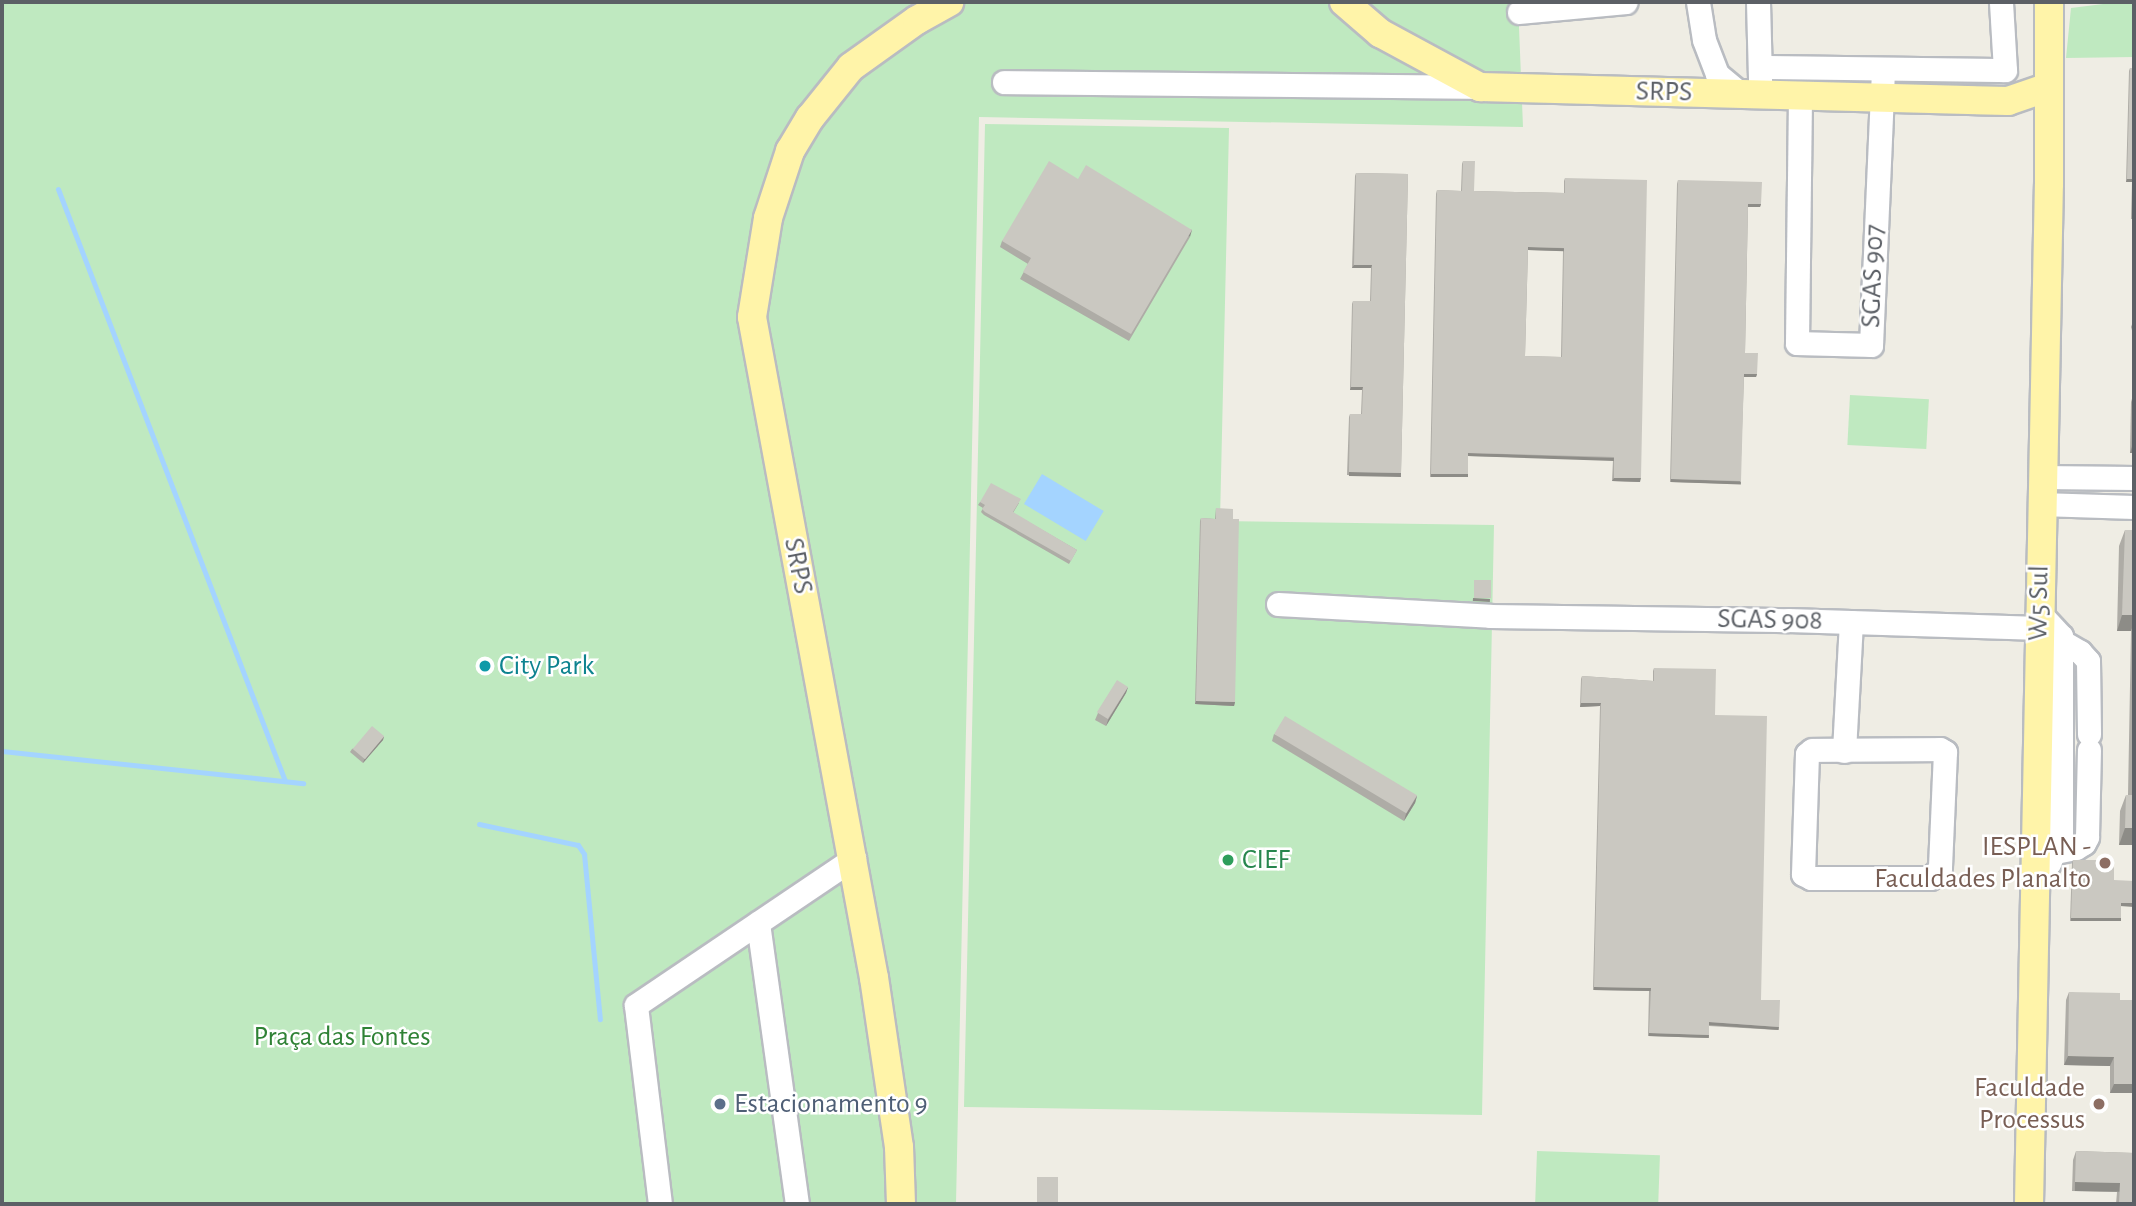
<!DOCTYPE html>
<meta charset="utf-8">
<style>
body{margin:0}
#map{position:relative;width:2136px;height:1206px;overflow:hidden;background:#efede4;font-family:"Alegreya Sans",sans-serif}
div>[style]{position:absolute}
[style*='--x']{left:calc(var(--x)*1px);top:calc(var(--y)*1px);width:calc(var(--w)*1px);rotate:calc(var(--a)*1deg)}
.green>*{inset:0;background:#bfe9c0;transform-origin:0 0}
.water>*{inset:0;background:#a4d4ff;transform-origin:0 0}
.stream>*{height:5px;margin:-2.5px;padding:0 2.5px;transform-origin:2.5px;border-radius:2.5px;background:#a4d4ff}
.roads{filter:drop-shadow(2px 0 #b9bcc1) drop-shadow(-2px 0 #b9bcc1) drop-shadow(0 2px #b9bcc1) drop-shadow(0 -2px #b9bcc1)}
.minor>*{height:23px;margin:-11.5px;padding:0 11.5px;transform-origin:11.5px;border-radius:11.5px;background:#fff}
.major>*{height:28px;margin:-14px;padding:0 14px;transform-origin:14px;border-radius:14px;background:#fff4a9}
.wall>*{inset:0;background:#aeaca6}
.shaded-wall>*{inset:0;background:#8d8c87;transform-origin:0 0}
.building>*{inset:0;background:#cac8c1;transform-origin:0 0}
.dots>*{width:19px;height:19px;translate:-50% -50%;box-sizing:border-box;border:4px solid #fff;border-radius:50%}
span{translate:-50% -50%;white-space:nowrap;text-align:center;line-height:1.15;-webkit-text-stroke:5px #fff;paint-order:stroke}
.street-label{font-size:28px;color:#5c6066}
.culture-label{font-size:28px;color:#0d838f}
.left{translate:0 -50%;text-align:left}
.education-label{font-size:28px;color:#785e54}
.right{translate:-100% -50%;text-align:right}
.leisure-label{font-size:28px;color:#27864d}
.park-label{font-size:28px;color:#2f8235}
.service-label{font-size:28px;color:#4e5e75}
.frame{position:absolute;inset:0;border:4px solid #5c6066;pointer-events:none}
</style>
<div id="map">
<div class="green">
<i style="clip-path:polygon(2px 2px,1518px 2px,1523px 127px,979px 117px,956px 1204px,2px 1204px)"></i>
<i style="clip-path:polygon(2119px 2px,2134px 2px,2134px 57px,2066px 58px,2071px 8px)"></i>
<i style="clip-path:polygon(985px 124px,1229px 128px,1220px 521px,1494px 525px,1482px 1115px,964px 1107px)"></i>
<i style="left:1850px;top:395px;width:79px;height:50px;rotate:3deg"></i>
<i style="left:1537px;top:1151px;width:123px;height:53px;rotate:2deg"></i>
</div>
<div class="water">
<i style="left:1042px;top:474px;width:72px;height:35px;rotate:31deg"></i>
</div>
<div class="stream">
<i style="--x:58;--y:189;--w:634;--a:69.02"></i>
<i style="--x:2;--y:751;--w:303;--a:6.1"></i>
<i style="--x:479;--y:824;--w:101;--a:12"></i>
<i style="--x:578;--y:845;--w:11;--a:56"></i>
<i style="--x:584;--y:854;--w:166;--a:84.5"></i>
</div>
<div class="roads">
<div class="minor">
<i style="--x:1698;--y:2;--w:38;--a:81"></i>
<i style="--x:1704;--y:40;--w:36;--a:69"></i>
<i style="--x:1717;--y:74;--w:31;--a:40"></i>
<i style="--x:1758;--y:2;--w:79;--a:88.5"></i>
<i style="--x:1519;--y:12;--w:107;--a:-5.3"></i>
<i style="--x:1760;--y:67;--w:245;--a:0.7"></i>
<i style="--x:2005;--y:70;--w:68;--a:-93.4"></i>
<i style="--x:1004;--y:82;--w:476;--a:0.6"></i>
<i style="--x:1800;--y:97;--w:246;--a:90.7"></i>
<i style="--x:1797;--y:343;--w:74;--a:1.5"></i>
<i style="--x:1871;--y:345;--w:275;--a:-87.5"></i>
<i style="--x:2041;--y:477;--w:93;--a:0.6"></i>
<i style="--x:2040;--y:504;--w:94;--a:1.8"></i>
<i style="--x:1278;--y:604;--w:212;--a:3.2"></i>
<i style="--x:1490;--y:616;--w:298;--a:0.8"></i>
<i style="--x:1788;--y:620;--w:252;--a:1.8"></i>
<i style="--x:2061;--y:641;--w:22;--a:30"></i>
<i style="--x:2080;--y:652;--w:12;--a:48"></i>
<i style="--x:2088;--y:661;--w:73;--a:89.2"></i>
<i style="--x:1940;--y:749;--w:6;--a:31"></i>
<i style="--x:1945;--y:752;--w:116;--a:92.5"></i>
<i style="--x:1940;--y:868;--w:9;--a:131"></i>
<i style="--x:1934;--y:875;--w:5;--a:143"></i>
<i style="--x:1930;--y:878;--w:119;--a:180"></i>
<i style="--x:1811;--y:878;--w:9;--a:-153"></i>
<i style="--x:1803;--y:874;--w:120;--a:-88.1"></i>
<i style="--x:1807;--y:754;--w:6;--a:-39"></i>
<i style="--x:1812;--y:750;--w:128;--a:-0.4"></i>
<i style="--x:1844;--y:751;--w:129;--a:-86.9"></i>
<i style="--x:2055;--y:852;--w:21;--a:-11"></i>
<i style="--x:2076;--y:848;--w:9;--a:-32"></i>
<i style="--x:2084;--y:843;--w:7;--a:-63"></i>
<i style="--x:2087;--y:837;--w:87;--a:-88.7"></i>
<i style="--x:2033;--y:881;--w:24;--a:-48"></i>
<i style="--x:2049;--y:863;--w:30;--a:-66"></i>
<i style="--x:2061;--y:836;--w:200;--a:-90"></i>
<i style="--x:2061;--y:636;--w:33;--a:-133"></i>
<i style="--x:758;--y:923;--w:284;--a:82.1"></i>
<i style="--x:660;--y:1204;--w:200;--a:-96.9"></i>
<i style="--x:636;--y:1005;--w:263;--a:-34"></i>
</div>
<div class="major">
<i style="--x:1344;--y:2;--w:48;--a:40.7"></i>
<i style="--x:1380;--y:33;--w:114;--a:28.4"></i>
<i style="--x:1480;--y:87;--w:528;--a:1.52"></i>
<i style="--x:2008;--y:101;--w:43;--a:-18.9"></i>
<i style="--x:901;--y:1204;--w:57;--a:-92"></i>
<i style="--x:899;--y:1147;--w:171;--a:-98.4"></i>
<i style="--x:874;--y:978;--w:672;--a:-100.46"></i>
<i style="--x:752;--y:317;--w:100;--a:-80.8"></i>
<i style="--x:768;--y:218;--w:71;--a:-71.8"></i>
<i style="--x:790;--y:151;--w:39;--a:-59"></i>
<i style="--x:810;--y:118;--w:65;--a:-51.2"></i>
<i style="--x:851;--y:67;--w:81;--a:-35.5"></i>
<i style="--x:917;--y:20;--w:37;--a:-29"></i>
<i style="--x:2029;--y:1204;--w:1020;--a:-88.88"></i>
<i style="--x:2049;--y:184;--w:182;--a:-90"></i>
</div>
</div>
<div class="wall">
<i style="clip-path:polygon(2130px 68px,2134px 219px,2131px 219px,2132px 182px,2126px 182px,2129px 71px)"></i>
<i style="clip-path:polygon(evenodd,1463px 161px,1474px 191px,1564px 193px,1564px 181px,1565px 178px,1640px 482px,1612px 481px,1613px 460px,1468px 456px,1468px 474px,1467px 477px,1430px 477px,1436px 194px,1437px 190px,1461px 191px,1462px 164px,1463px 161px,1528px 250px,1563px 251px,1561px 357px,1525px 356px,1528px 250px)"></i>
<i style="clip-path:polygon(1356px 173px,1408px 174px,1401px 473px,1399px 476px,1347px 475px,1349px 417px,1350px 414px,1361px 414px,1362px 390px,1350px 390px,1352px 304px,1353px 301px,1370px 301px,1371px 268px,1352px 268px,1355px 176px)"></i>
<i style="clip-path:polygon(1078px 179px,1190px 237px,1129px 341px,1020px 279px,1028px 264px,1000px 247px,1002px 241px)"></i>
<i style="clip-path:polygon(1678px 180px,1761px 204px,1760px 207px,1748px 207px,1745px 353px,1757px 374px,1756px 377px,1744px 377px,1740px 484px,1670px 482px,1677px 184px)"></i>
<i style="clip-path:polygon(2134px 319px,2134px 337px,2131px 327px)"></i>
<i style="clip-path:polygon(2134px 392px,2134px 453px,2130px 453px,2131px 402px)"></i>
<i style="clip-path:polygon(980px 502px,1019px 503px,1013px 513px,1077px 550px,1069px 564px,984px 515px,981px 512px,983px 508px,978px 505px)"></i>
<i style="clip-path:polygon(1216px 508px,1235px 702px,1234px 706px,1195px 704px,1200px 521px,1201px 518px,1215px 519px)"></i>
<i style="clip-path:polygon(2125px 530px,2134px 530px,2134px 845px,2119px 845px,2120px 811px,2126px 795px,2128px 795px,2131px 631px,2117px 631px,2119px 546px)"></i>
<i style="clip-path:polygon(1654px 668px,1715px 715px,1761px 1000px,1779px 1027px,1778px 1030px,1709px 1026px,1708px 1038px,1648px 1036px,1649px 991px,1593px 990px,1600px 706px,1580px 707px,1581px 679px,1582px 676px,1653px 681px,1653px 671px)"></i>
<i style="clip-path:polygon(1128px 687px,1126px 693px,1106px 726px,1095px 720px,1098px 713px)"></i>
<i style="clip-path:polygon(1274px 734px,1417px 796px,1415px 803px,1404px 821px,1272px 741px)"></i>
<i style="clip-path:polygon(384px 736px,383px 740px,363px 763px,350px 752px,352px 749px)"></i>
<i style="clip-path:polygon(2073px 860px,2114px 880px,2121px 906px,2120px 921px,2070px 921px,2072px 863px)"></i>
<i style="clip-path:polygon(2069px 992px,2120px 1000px,2134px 1000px,2134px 1093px,2110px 1093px,2110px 1066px,2064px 1065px,2066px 1000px)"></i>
<i style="clip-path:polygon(2076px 1151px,2134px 1153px,2134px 1204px,2116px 1204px,2117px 1192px,2072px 1191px,2073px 1160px)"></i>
</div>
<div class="shaded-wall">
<i style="clip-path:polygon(2127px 179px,2133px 179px,2132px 182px,2126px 182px)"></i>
<i style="clip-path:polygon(1748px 204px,1761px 204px,1760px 207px,1747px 207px)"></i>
<i style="left:1192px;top:230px;width:7px;height:121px;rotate:106deg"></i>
<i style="left:1528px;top:247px;width:36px;height:3px;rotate:2deg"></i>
<i style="clip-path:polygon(1354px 265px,1372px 265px,1371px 268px,1352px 268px)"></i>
<i style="clip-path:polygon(1744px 374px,1757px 374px,1756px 377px,1743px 377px)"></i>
<i style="clip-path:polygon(1351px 387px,1363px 387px,1362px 390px,1350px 390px)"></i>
<i style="clip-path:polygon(2134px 440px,2134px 453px,2130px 453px)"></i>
<i style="left:1468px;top:453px;width:146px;height:3px;rotate:2deg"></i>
<i style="left:1349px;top:472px;width:52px;height:4px;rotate:1deg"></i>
<i style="left:1431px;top:474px;width:37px;height:3px"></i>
<i style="clip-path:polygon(1614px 478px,1641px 478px,1640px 482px,1612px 481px)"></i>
<i style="left:1671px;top:479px;width:70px;height:3px;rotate:2deg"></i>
<i style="left:1473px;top:598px;width:17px;height:3px;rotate:3deg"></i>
<i style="clip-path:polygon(2122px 615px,2134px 615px,2134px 622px,2131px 631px,2117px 631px)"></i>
<i style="clip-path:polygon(1128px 687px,1126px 693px,1106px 726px,1108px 720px)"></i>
<i style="clip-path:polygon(1196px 701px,1235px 702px,1234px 706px,1195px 704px)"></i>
<i style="clip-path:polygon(1581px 703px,1601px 703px,1600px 706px,1580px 707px)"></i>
<i style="clip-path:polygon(384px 736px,383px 740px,363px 763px,364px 760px)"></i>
<i style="clip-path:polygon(1417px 796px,1415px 803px,1404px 821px,1406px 814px)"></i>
<i style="clip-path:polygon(2125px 828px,2134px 828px,2134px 845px,2119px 845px)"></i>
<i style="clip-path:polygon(2121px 903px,2134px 903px,2134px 907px,2120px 906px)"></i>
<i style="left:2071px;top:918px;width:50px;height:3px"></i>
<i style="left:1594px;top:987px;width:57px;height:3px;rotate:1deg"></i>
<i style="left:1709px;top:1022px;width:70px;height:3px;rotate:4deg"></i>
<i style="left:1649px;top:1033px;width:60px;height:3px;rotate:2deg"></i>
<i style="clip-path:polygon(2068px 1056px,2114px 1057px,2110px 1066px,2064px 1065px)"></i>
<i style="clip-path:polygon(2114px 1084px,2134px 1084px,2134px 1093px,2110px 1093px)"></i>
<i style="left:2075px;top:1182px;width:45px;height:9px;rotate:1deg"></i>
</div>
<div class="building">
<i style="clip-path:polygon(2130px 68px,2134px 68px,2134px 216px,2132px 216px,2133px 179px,2127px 179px)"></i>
<i style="clip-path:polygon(1049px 161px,1078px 179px,1086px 165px,1192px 230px,1131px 334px,1023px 272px,1031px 258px,1002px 241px)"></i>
<i style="clip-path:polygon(evenodd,1463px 161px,1475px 161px,1474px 191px,1565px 193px,1565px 178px,1647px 180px,1641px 478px,1614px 478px,1614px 457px,1468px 453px,1468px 474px,1431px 474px,1437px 190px,1462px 191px,1463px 161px,1528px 247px,1564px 248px,1562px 357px,1525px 356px,1528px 247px)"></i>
<i style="clip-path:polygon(1356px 173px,1408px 174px,1401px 473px,1349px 472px,1350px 414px,1362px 414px,1363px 387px,1351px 387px,1353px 301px,1371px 301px,1372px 265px,1354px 265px)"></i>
<i style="clip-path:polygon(1678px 180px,1762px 182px,1761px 204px,1748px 204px,1745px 353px,1758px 353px,1757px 374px,1744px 374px,1741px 481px,1671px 479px)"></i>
<i style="clip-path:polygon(991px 483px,1021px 499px,1013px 512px,1077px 550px,1071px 561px,985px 512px,982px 509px,985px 505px,980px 502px)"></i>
<i style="clip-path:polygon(1216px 508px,1233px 509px,1233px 519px,1239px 519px,1235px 702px,1196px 701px,1201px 518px,1216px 519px)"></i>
<i style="clip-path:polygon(2125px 530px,2134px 530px,2134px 615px,2122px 615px)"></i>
<i style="left:1474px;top:580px;width:17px;height:18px"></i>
<i style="clip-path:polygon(1654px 668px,1716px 669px,1715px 715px,1767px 716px,1761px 1000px,1780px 1000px,1779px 1027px,1709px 1022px,1709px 1035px,1649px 1033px,1651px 988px,1594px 987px,1601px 703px,1581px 703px,1582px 676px,1654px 681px)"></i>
<i style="left:1117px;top:680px;width:13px;height:38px;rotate:32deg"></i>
<i style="left:1285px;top:716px;width:154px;height:21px;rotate:31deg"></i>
<i style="left:372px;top:726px;width:16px;height:30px;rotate:40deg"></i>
<i style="clip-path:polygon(2134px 742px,2134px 828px,2125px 828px,2126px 795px,2133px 795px)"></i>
<i style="clip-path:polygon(2073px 860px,2114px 860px,2114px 880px,2134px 881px,2134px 903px,2121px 903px,2121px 918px,2071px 918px)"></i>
<i style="clip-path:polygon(2069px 992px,2120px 993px,2120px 1000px,2134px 1000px,2134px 1084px,2114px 1084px,2114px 1057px,2068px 1056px)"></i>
<i style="clip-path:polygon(2076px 1151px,2134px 1153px,2134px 1204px,2119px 1203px,2120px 1183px,2075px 1182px)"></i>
<i style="left:1037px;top:1177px;width:21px;height:27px"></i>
</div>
<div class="dots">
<i style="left:485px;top:666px;background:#0f9aa8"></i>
<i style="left:1228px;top:860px;background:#2e9e5b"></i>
<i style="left:2105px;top:863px;background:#8d6e63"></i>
<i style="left:720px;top:1104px;background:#5c6f8a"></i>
<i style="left:2099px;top:1104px;background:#8d6e63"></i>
</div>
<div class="street-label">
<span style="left:1664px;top:92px;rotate:1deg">SRPS</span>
<span style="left:1873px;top:276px;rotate:-88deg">SGAS 907</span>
<span style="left:798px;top:566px;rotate:79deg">SRPS</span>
<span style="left:2039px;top:603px;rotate:-89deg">W5 Sul</span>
<span style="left:1770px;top:620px;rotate:1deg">SGAS 908</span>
</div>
<div class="culture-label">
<span class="left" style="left:499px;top:666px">City Park</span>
</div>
<div class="education-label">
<span class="right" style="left:2091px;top:863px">IESPLAN -<br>Faculdades Planalto</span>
<span class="right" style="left:2085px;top:1104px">Faculdade<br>Processus</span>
</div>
<div class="leisure-label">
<span class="left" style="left:1242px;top:860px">CIEF</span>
</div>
<div class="park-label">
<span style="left:342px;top:1037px">Praça das Fontes</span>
</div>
<div class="service-label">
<span class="left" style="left:734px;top:1104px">Estacionamento 9</span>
</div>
<div class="frame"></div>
</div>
